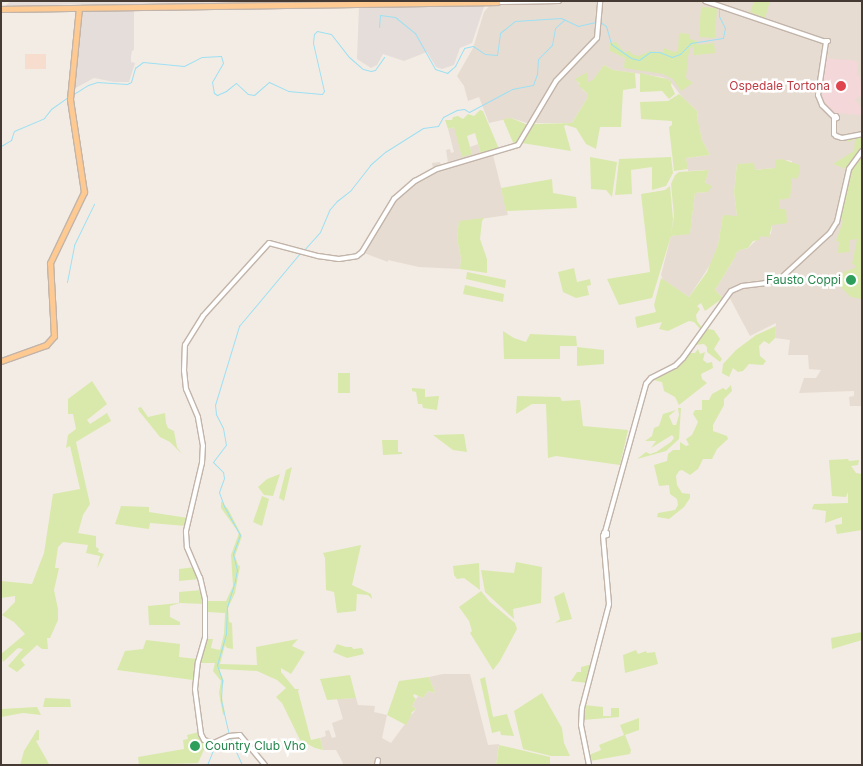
<!DOCTYPE html>
<style>
body{margin:0}
#map{position:relative;width:863px;height:766px;overflow:hidden;background:#f3ece4;font-family:Inter,sans-serif}
div>[style]{position:absolute}
[style*='--x']{left:calc(var(--x)*1px);top:calc(var(--y)*1px);width:calc(var(--w)*1px);rotate:calc(var(--a)*1deg)}
.residential>*{inset:0;background:#e7dcd2}
.commercial>*{inset:0;background:#f6ddce;transform-origin:0 0}
.industrial>*{inset:0;background:#e5ddd9}
.medical>*{inset:0;background:#f4d7d8}
.green>*{inset:0;background:#d9e9ab;transform-origin:0 0}
.stream>*{height:1px;margin:-0.5px;padding:0 0.5px;transform-origin:0.5px;border-radius:0.5px;background:#9de0f3}
.roads{filter:drop-shadow(1px 0 #c2b4a9) drop-shadow(-1px 0 #c2b4a9) drop-shadow(0 1px #c2b4a9) drop-shadow(0 -1px #c2b4a9)}
.minor>*{height:4px;margin:-2px;padding:0 2px;transform-origin:2px;border-radius:2px;background:#fff}
.major>*{height:5px;margin:-2.5px;padding:0 2.5px;transform-origin:2.5px;border-radius:2.5px;background:#ffca91}
.dots>*{width:14px;height:14px;translate:-50% -50%;box-sizing:border-box;border:2px solid #fff;border-radius:50%}
span{translate:-50% -50%;white-space:nowrap;text-align:center;line-height:1.15;-webkit-text-stroke:5px #fff;paint-order:stroke}
.health-label{font-size:12px;color:#be3a42}
.right{translate:-100% -50%;text-align:right}
.leisure-label{font-size:12px;color:#27864d}
.left{translate:0 -50%;text-align:left}
.frame{position:absolute;inset:0;border:2px solid #453b34;pointer-events:none}
</style>
<div id="map">
<div class="residential">
<i style="clip-path:polygon(504px 1px,862px 1px,862px 406px,850px 406px,849px 397px,854px 396px,854px 391px,799px 393px,804px 378px,816px 378px,821px 370px,809px 369px,808px 355px,788px 355px,790px 340px,775px 338px,776px 323px,750px 336px,727px 293px,723px 298px,715px 290px,735px 257px,735px 254px,740px 250px,748px 248px,761px 236px,771px 234px,772px 225px,786px 209px,779px 209px,779px 200px,786px 198px,792px 178px,792px 161px,787px 160px,775px 168px,755px 170px,737px 164px,734px 192px,737px 216px,723px 216px,718px 245px,714px 259px,689px 297px,663px 280px,661px 275px,671px 236px,690px 233px,695px 193px,708px 192px,705px 183px,709px 170px,688px 171px,686px 158px,710px 155px,702px 140px,697px 118px,698px 112px,682px 97px,670px 81px,662px 77px,613px 70px,604px 65px,594px 80px,588px 83px,588px 73px,576px 79px,583px 90px,588px 94px,588px 97px,572px 123px,527px 123px,511px 118px,489px 123px,479px 97px,468px 101px,464px 86px,457px 76px,473px 48px,484px 12px,492px 3px,499px 4px)"></i>
<i style="clip-path:polygon(454px 127px,472px 154px,470px 147px,478px 144px,481px 153px,492px 151px,508px 215px,459px 222px,457px 238px,461px 258px,460px 269px,419px 267px,388px 260px,388px 262px,364px 253px,393px 202px,412px 184px,434px 173px,432px 163px,440px 162px,441px 166px,448px 163px,446px 150px,450px 149px,451px 153px,454px 152px,448px 129px)"></i>
<i style="clip-path:polygon(443px 674px,470px 674px,488px 745px,499px 744px,496px 765px,342px 765px,343px 763px,336px 750px,323px 750px,320px 738px,326px 736px,325px 731px,329px 730px,332px 738px,336px 737px,332px 723px,343px 719px,337px 699px,356px 698px,358px 705px,375px 706px,374px 712px,387px 715px,382px 738px,391px 743px,416px 709px,412px 706px,418px 696px,423px 698px,428px 691px,435px 693px,429px 677px)"></i>
</div>
<div class="commercial">
<i style="left:25px;top:54px;width:21px;height:15px"></i>
</div>
<div class="industrial">
<i style="clip-path:polygon(11px 1px,486px 1px,472px 43px,460px 48px,454px 65px,442px 69px,436px 67px,427px 52px,404px 61px,383px 54px,377px 65px,371px 68px,357px 59px,359px 6px,134px 6px,134px 50px,132px 51px,131px 57px,131px 62px,135px 63px,129px 82px,114px 82px,94px 78px,72px 90px,81px 4px,4px 7px)"></i>
</div>
<div class="medical">
<i style="clip-path:polygon(826px 57px,832px 59px,851px 60px,858px 62px,857px 75px,860px 76px,862px 96px,855px 99px,862px 110px,862px 115px,833px 113px,820px 100px)"></i>
</div>
<div class="green">
<i style="clip-path:polygon(754px 1px,770px 1px,765px 18px,750px 12px)"></i>
<i style="left:701px;top:7px;width:16px;height:30px;rotate:4deg"></i>
<i style="clip-path:polygon(679px 33px,690px 34px,690px 39px,697px 41px,698px 44px,690px 48px,688px 57px,686px 78px,693px 83px,681px 91px,673px 79px,663px 74px,624px 68px,625px 58px,610px 51px,610px 43px,616px 42px,624px 52px,630px 51px,631px 54px,639px 56px,650px 51px,663px 52px,664px 48px,674px 52px,678px 51px)"></i>
<i style="left:714px;top:43px;width:10px;height:21px;rotate:84deg"></i>
<i style="clip-path:polygon(604px 65px,613px 70px,635px 73px,636px 88px,623px 90px,621px 127px,600px 127px,596px 149px,586px 144px,576px 128px,566px 125px,564px 126px,571px 151px,522px 143px,532px 124px,572px 123px,588px 97px,588px 94px,578px 85px,580px 84px,575px 79px,588px 72px,588px 82px,593px 80px)"></i>
<i style="clip-path:polygon(640px 73px,667px 79px,672px 82px,671px 85px,675px 94px,669px 99px,662px 91px,640px 92px)"></i>
<i style="clip-path:polygon(679px 94px,698px 112px,697px 117px,702px 140px,710px 155px,686px 158px,688px 169px,674px 171px,669px 127px,672px 125px,672px 121px,641px 119px,640px 102px,668px 101px)"></i>
<i style="clip-path:polygon(480px 110px,483px 111px,499px 149px,481px 154px,475px 133px,467px 136px,472px 154px,462px 157px,454px 127px,448px 129px,445px 120px,452px 120px,453px 117px,458px 116px,463px 119px,468px 114px,474px 116px)"></i>
<i style="clip-path:polygon(511px 118px,528px 125px,519px 141px,514px 145px,503px 119px)"></i>
<i style="clip-path:polygon(862px 135px,862px 148px,847px 171px,837px 210px,846px 169px,833px 164px,854px 151px,855px 139px,848px 142px,847px 139px)"></i>
<i style="clip-path:polygon(862px 153px,862px 299px,851px 297px,842px 288px,840px 282px,843px 272px,855px 268px,855px 265px,852px 264px,857px 239px,850px 240px,849px 252px,838px 253px,839px 241px,836px 241px,843px 221px,840px 220px,851px 169px)"></i>
<i style="clip-path:polygon(590px 157px,617px 162px,612px 197px,606px 190px,591px 189px)"></i>
<i style="clip-path:polygon(671px 157px,673px 173px,666px 186px,652px 190px,652px 167px,631px 170px,632px 194px,615px 195px,619px 159px)"></i>
<i style="clip-path:polygon(781px 159px,800px 165px,798px 179px,792px 178px,790px 198px,779px 200px,779px 209px,786px 209px,787px 223px,772px 225px,769px 237px,761px 236px,759px 240px,753px 241px,748px 248px,740px 250px,735px 254px,735px 257px,715px 290px,723px 298px,705px 311px,701px 303px,697px 306px,700px 309px,696px 315px,697px 321px,703px 329px,701px 330px,694px 322px,689px 321px,668px 331px,659px 329px,662px 322px,637px 328px,635px 317px,656px 312px,654px 305px,661px 278px,689px 297px,707px 272px,718px 245px,723px 215px,737px 216px,734px 192px,737px 164px,754px 163px,755px 170px,775px 168px,775px 160px)"></i>
<i style="clip-path:polygon(709px 170px,705px 183px,712px 186px,708px 192px,695px 193px,690px 234px,671px 236px,652px 298px,619px 305px,607px 279px,650px 272px,641px 194px,665px 190px,670px 186px,673px 219px,671px 235px,674px 216px,671px 184px,675px 175px,679px 172px)"></i>
<i style="clip-path:polygon(552px 179px,553px 193px,576px 197px,577px 208px,506px 211px,501px 188px)"></i>
<i style="clip-path:polygon(508px 215px,484px 218px,482px 221px,480px 239px,487px 259px,487px 273px,460px 269px,461px 258px,457px 238px,459px 221px)"></i>
<i style="clip-path:polygon(574px 268px,577px 282px,590px 279px,591px 285px,587px 286px,589px 295px,576px 298px,563px 292px,558px 272px)"></i>
<i style="clip-path:polygon(467px 272px,506px 280px,505px 288px,466px 279px)"></i>
<i style="clip-path:polygon(465px 285px,504px 294px,503px 302px,463px 294px)"></i>
<i style="clip-path:polygon(776px 326px,775px 338px,769px 344px,764px 341px,759px 346px,760px 356px,766px 361px,763px 365px,749px 364px,743px 371px,738px 372px,733px 368px,729px 377px,722px 373px,723px 364px,736px 350px,756px 335px)"></i>
<i style="clip-path:polygon(708px 329px,714px 330px,720px 339px,714px 349px,722px 359px,720px 362px,707px 352px,707px 347px,704px 344px,694px 345px)"></i>
<i style="clip-path:polygon(503px 331px,514px 338px,526px 342px,530px 334px,576px 336px,577px 346px,560px 346px,560px 359px,504px 359px)"></i>
<i style="clip-path:polygon(577px 347px,604px 350px,604px 364px,577px 366px)"></i>
<i style="clip-path:polygon(698px 349px,700px 354px,705px 352px,703px 360px,707px 363px,712px 362px,713px 368px,701px 374px,702px 379px,707px 383px,679px 405px,675px 397px,664px 391px,662px 382px,653px 380px,676px 367px,689px 353px,695px 353px)"></i>
<i style="left:338px;top:373px;width:12px;height:20px"></i>
<i style="clip-path:polygon(92px 381px,107px 404px,87px 420px,90px 424px,107px 413px,111px 421px,76px 442px,90px 504px,83px 515px,78px 533px,96px 536px,96px 547px,99px 549px,98px 552px,104px 554px,97px 569px,100px 556px,86px 553px,88px 545px,63px 542px,58px 547px,55px 568px,59px 568px,54px 590px,58px 609px,58px 620px,50px 638px,47px 638px,48px 649px,42px 649px,37px 645px,21px 660px,25px 665px,17px 672px,8px 666px,23px 649px,18px 648px,3px 662px,1px 654px,25px 634px,14px 622px,2px 615px,15px 602px,15px 596px,1px 598px,1px 581px,32px 584px,44px 553px,53px 494px,80px 489px,70px 446px,66px 448px,68px 435px,76px 429px,73px 414px,68px 414px,68px 399px)"></i>
<i style="clip-path:polygon(731px 385px,732px 391px,724px 399px,724px 405px,713px 425px,713px 431px,727px 436px,728px 439px,717px 449px,712px 459px,703px 459px,698px 469px,690px 475px,682px 470px,679px 471px,676px 476px,677px 485px,682px 493px,690px 494px,690px 498px,684px 507px,669px 519px,657px 517px,658px 513px,675px 510px,678px 505px,677px 499px,670px 494px,669px 485px,659px 486px,654px 465px,667px 461px,668px 454px,673px 450px,680px 450px,680px 442px,686px 446px,689px 445px,686px 439px,692px 435px,698px 422px,693px 414px,695px 410px,702px 410px,702px 400px,709px 400px,712px 394px,723px 388px,726px 390px)"></i>
<i style="clip-path:polygon(412px 388px,425px 389px,425px 397px,439px 396px,437px 410px,423px 408px,422px 404px,418px 404px,416px 392px,412px 391px)"></i>
<i style="clip-path:polygon(517px 396px,560px 397px,562px 401px,580px 400px,583px 426px,628px 430px,620px 465px,556px 456px,548px 458px,546px 404px,532px 404px,516px 414px)"></i>
<i style="clip-path:polygon(141px 407px,148px 417px,165px 413px,166px 423px,168px 428px,174px 431px,177px 447px,182px 454px,170px 442px,160px 437px,139px 411px,138px 408px)"></i>
<i style="clip-path:polygon(678px 408px,681px 408px,679px 439px,666px 451px,637px 459px,646px 452px,650px 454px,656px 452px,671px 442px,674px 438px,672px 435px,651px 448px,656px 441px,645px 441px,652px 436px,654px 428px,659px 426px,663px 414px,676px 410px,669px 416px,673px 425px,676px 425px,679px 415px)"></i>
<i style="clip-path:polygon(464px 434px,467px 452px,453px 450px,433px 435px)"></i>
<i style="clip-path:polygon(382px 440px,398px 440px,398px 452px,402px 452px,402px 454px,383px 455px)"></i>
<i style="clip-path:polygon(848px 459px,849px 461px,859px 460px,858px 465px,851px 466px,856px 473px,862px 474px,862px 530px,837px 534px,835px 525px,842px 524px,842px 517px,825px 523px,826px 511px,812px 509px,814px 504px,848px 503px,848px 492px,846px 497px,832px 496px,829px 460px)"></i>
<i style="clip-path:polygon(292px 467px,284px 501px,279px 498px,286px 470px)"></i>
<i style="clip-path:polygon(280px 474px,273px 496px,264px 495px,258px 487px,267px 479px)"></i>
<i style="clip-path:polygon(262px 496px,269px 499px,262px 526px,253px 522px)"></i>
<i style="clip-path:polygon(221px 501px,228px 509px,242px 536px,235px 556px,238px 565px,240px 566px,235px 593px,228px 608px,229px 622px,232px 623px,233px 649px,227px 648px,225px 645px,220px 664px,257px 665px,256px 647px,298px 639px,292px 646px,305px 652px,291px 674px,281px 668px,281px 672px,295px 689px,299px 689px,298px 691px,311px 740px,320px 738px,323px 750px,315px 748px,300px 740px,282px 703px,276px 697px,286px 688px,277px 680px,257px 671px,219px 669px,224px 681px,221px 692px,225px 714px,223px 715px,219px 693px,221px 681px,213px 671px,215px 663px,198px 663px,205px 639px,213px 639px,211px 648px,220px 650px,224px 634px,225px 613px,207px 612px,207px 601px,226px 601px,233px 586px,231px 555px,239px 533px,221px 508px)"></i>
<i style="clip-path:polygon(121px 506px,149px 507px,149px 512px,188px 518px,186px 526px,150px 523px,149px 529px,134px 527px,115px 524px)"></i>
<i style="clip-path:polygon(361px 545px,352px 585px,371px 594px,372px 599px,368px 595px,357px 594px,356px 611px,337px 613px,334px 592px,326px 590px,325px 558px,323px 553px)"></i>
<i style="clip-path:polygon(516px 562px,542px 567px,541px 603px,513px 609px,514px 619px,485px 592px,481px 570px,514px 573px)"></i>
<i style="clip-path:polygon(479px 563px,480px 590px,464px 578px,457px 579px,454px 575px,453px 566px)"></i>
<i style="clip-path:polygon(195px 567px,199px 579px,179px 581px,179px 569px)"></i>
<i style="clip-path:polygon(202px 590px,204px 604px,180px 603px,170px 606px,170px 617px,180px 622px,180px 625px,149px 625px,148px 606px,179px 603px,179px 592px)"></i>
<i style="clip-path:polygon(481px 591px,490px 602px,515px 623px,517px 629px,500px 661px,493px 670px,470px 633px,472px 631px,469px 621px,459px 607px)"></i>
<i style="clip-path:polygon(564px 592px,572px 619px,555px 623px,560px 619px,554px 597px)"></i>
<i style="clip-path:polygon(862px 632px,862px 640px,832px 649px,831px 638px)"></i>
<i style="clip-path:polygon(146px 640px,180px 644px,179px 657px,197px 659px,193px 680px,117px 670px,125px 651px,143px 649px)"></i>
<i style="clip-path:polygon(337px 644px,346px 647px,352px 647px,353px 649px,362px 648px,364px 654px,347px 658px,333px 652px)"></i>
<i style="clip-path:polygon(636px 650px,638px 654px,646px 651px,647px 653px,655px 652px,658px 664px,625px 673px,623px 655px)"></i>
<i style="clip-path:polygon(592px 664px,587px 683px,571px 681px,577px 672px,581px 672px,581px 667px)"></i>
<i style="clip-path:polygon(350px 675px,356px 698px,327px 700px,320px 679px)"></i>
<i style="clip-path:polygon(429px 677px,435px 693px,428px 691px,423px 698px,414px 694px,413px 696px,416px 699px,412px 706px,416px 709px,411px 713px,412px 714px,406px 725px,387px 715px,399px 681px)"></i>
<i style="clip-path:polygon(485px 677px,493px 717px,507px 714px,514px 736px,501px 735px,500px 731px,492px 733px,480px 679px)"></i>
<i style="clip-path:polygon(542px 693px,562px 728px,564px 743px,570px 756px,551px 756px,523px 749px,514px 711px)"></i>
<i style="clip-path:polygon(45px 698px,70px 699px,71px 707px,43px 707px)"></i>
<i style="clip-path:polygon(584px 705px,603px 707px,603px 716px,611px 716px,611px 708px,619px 708px,619px 717px,583px 720px)"></i>
<i style="clip-path:polygon(37px 707px,41px 715px,23px 713px,1px 717px,1px 709px)"></i>
<i style="clip-path:polygon(639px 718px,639px 730px,625px 735px,631px 750px,630px 754px,590px 761px,589px 755px,601px 750px,599px 745px,624px 735px,620px 725px)"></i>
<i style="clip-path:polygon(37px 730px,39px 730px,39px 740px,36px 741px,49px 764px,87px 764px,20px 765px,24px 751px)"></i>
<i style="clip-path:polygon(199px 732px,207px 743px,198px 763px,139px 765px,138px 757px,184px 749px,183px 740px,188px 739px,187px 735px)"></i>
<i style="clip-path:polygon(499px 745px,550px 757px,550px 765px,496px 765px)"></i>
</div>
<div class="stream">
<i style="--x:600;--y:22;--w:7;--a:34"></i>
<i style="--x:606;--y:26;--w:19;--a:74"></i>
<i style="--x:611;--y:44;--w:24;--a:35"></i>
<i style="--x:631;--y:58;--w:8;--a:14"></i>
<i style="--x:639;--y:60;--w:14;--a:-36"></i>
<i style="--x:650;--y:52;--w:9;--a:0"></i>
<i style="--x:659;--y:52;--w:14;--a:21"></i>
<i style="--x:672;--y:57;--w:9;--a:-21"></i>
<i style="--x:680;--y:54;--w:16;--a:-45"></i>
<i style="--x:691;--y:43;--w:32;--a:-9"></i>
<i style="--x:723;--y:38;--w:10;--a:-79"></i>
<i style="--x:725;--y:28;--w:13;--a:-117"></i>
<i style="--x:719;--y:16;--w:8;--a:-90"></i>
<i style="--x:379;--y:27;--w:12;--a:-85"></i>
<i style="--x:380;--y:15;--w:15;--a:8"></i>
<i style="--x:395;--y:17;--w:26;--a:39"></i>
<i style="--x:415;--y:33;--w:41;--a:60.9"></i>
<i style="--x:435;--y:69;--w:13;--a:18"></i>
<i style="--x:447;--y:73;--w:11;--a:-41"></i>
<i style="--x:455;--y:66;--w:20;--a:-63"></i>
<i style="--x:464;--y:48;--w:9;--a:-13"></i>
<i style="--x:473;--y:46;--w:14;--a:34"></i>
<i style="--x:485;--y:54;--w:12;--a:5"></i>
<i style="--x:497;--y:55;--w:22;--a:-82"></i>
<i style="--x:500;--y:33;--w:19;--a:-39"></i>
<i style="--x:515;--y:21;--w:46;--a:-3.7"></i>
<i style="--x:561;--y:18;--w:19;--a:25"></i>
<i style="--x:578;--y:26;--w:18;--a:-13"></i>
<i style="--x:72;--y:95;--w:19;--a:-32"></i>
<i style="--x:88;--y:85;--w:9;--a:-18"></i>
<i style="--x:97;--y:82;--w:30;--a:4"></i>
<i style="--x:127;--y:84;--w:4;--a:-27"></i>
<i style="--x:131;--y:82;--w:15;--a:-74"></i>
<i style="--x:135;--y:68;--w:10;--a:-37"></i>
<i style="--x:143;--y:62;--w:41;--a:5.6"></i>
<i style="--x:184;--y:66;--w:20;--a:-27"></i>
<i style="--x:202;--y:57;--w:19;--a:-3"></i>
<i style="--x:221;--y:56;--w:7;--a:74"></i>
<i style="--x:223;--y:63;--w:22;--a:120"></i>
<i style="--x:212;--y:82;--w:11;--a:80"></i>
<i style="--x:214;--y:93;--w:4;--a:34"></i>
<i style="--x:217;--y:95;--w:10;--a:-24"></i>
<i style="--x:226;--y:91;--w:13;--a:-39"></i>
<i style="--x:236;--y:83;--w:16;--a:43"></i>
<i style="--x:248;--y:94;--w:6;--a:9"></i>
<i style="--x:254;--y:95;--w:20;--a:-41"></i>
<i style="--x:269;--y:82;--w:21;--a:25"></i>
<i style="--x:288;--y:91;--w:34;--a:5"></i>
<i style="--x:322;--y:94;--w:4;--a:-56"></i>
<i style="--x:324;--y:91;--w:49;--a:-102.9"></i>
<i style="--x:313;--y:43;--w:9;--a:-84"></i>
<i style="--x:314;--y:34;--w:4;--a:-45"></i>
<i style="--x:317;--y:31;--w:14;--a:12"></i>
<i style="--x:331;--y:34;--w:29;--a:52"></i>
<i style="--x:349;--y:57;--w:18;--a:41"></i>
<i style="--x:363;--y:69;--w:8;--a:14"></i>
<i style="--x:371;--y:71;--w:4;--a:-14"></i>
<i style="--x:375;--y:70;--w:16;--a:-55"></i>
<i style="--x:1;--y:146;--w:12;--a:-31"></i>
<i style="--x:11;--y:140;--w:9;--a:-72"></i>
<i style="--x:14;--y:131;--w:33;--a:-23"></i>
<i style="--x:44;--y:118;--w:11;--a:-52"></i>
<i style="--x:51;--y:109;--w:21;--a:-35"></i>
<i style="--x:303;--y:251;--w:25;--a:-48"></i>
<i style="--x:320;--y:232;--w:25;--a:-67"></i>
<i style="--x:330;--y:209;--w:11;--a:-49"></i>
<i style="--x:337;--y:201;--w:16;--a:-38"></i>
<i style="--x:350;--y:191;--w:33;--a:-52"></i>
<i style="--x:370;--y:165;--w:20;--a:-41"></i>
<i style="--x:385;--y:152;--w:45;--a:-32.3"></i>
<i style="--x:423;--y:128;--w:15;--a:-8"></i>
<i style="--x:438;--y:126;--w:10;--a:-61"></i>
<i style="--x:443;--y:117;--w:16;--a:-27"></i>
<i style="--x:457;--y:110;--w:7;--a:-8"></i>
<i style="--x:464;--y:109;--w:6;--a:31"></i>
<i style="--x:469;--y:112;--w:49;--a:-28.1"></i>
<i style="--x:512;--y:89;--w:21;--a:-11"></i>
<i style="--x:533;--y:85;--w:12;--a:-70"></i>
<i style="--x:537;--y:74;--w:15;--a:-86"></i>
<i style="--x:538;--y:59;--w:20;--a:-45"></i>
<i style="--x:552;--y:45;--w:17;--a:-80"></i>
<i style="--x:555;--y:28;--w:13;--a:-42"></i>
<i style="--x:67;--y:282;--w:38;--a:-79"></i>
<i style="--x:74;--y:245;--w:46;--a:-64"></i>
<i style="--x:229;--y:735;--w:37;--a:-103"></i>
<i style="--x:221;--y:699;--w:19;--a:-87"></i>
<i style="--x:222;--y:680;--w:16;--a:-108"></i>
<i style="--x:217;--y:665;--w:33;--a:-74"></i>
<i style="--x:226;--y:633;--w:26;--a:-88"></i>
<i style="--x:227;--y:607;--w:28;--a:-73"></i>
<i style="--x:235;--y:580;--w:10;--a:-79"></i>
<i style="--x:237;--y:570;--w:16;--a:-104"></i>
<i style="--x:233;--y:554;--w:20;--a:-70"></i>
<i style="--x:240;--y:535;--w:33;--a:-119"></i>
<i style="--x:224;--y:506;--w:15;--a:-110"></i>
<i style="--x:219;--y:492;--w:15;--a:-70"></i>
<i style="--x:224;--y:478;--w:6;--a:-99"></i>
<i style="--x:223;--y:472;--w:14;--a:-135"></i>
<i style="--x:213;--y:462;--w:21;--a:-53"></i>
<i style="--x:226;--y:445;--w:17;--a:-100"></i>
<i style="--x:223;--y:428;--w:16;--a:-117"></i>
<i style="--x:216;--y:414;--w:9;--a:-96"></i>
<i style="--x:215;--y:405;--w:83;--a:-73.1"></i>
<i style="--x:239;--y:326;--w:95;--a:-50.1"></i>
<i style="--x:230;--y:738;--w:30;--a:66"></i>
<i style="--x:207;--y:765;--w:22;--a:-68"></i>
</div>
<div class="roads">
<div class="minor">
<i style="--x:705;--y:1;--w:128;--a:18.7"></i>
<i style="--x:826;--y:42;--w:2;--a:-27"></i>
<i style="--x:828;--y:41;--w:3;--a:180"></i>
<i style="--x:501;--y:2;--w:58;--a:-1"></i>
<i style="--x:826;--y:42;--w:54;--a:98.6"></i>
<i style="--x:818;--y:95;--w:11;--a:68"></i>
<i style="--x:822;--y:105;--w:17;--a:45"></i>
<i style="--x:836;--y:116;--w:2;--a:63"></i>
<i style="--x:837;--y:118;--w:3;--a:162"></i>
<i style="--x:834;--y:119;--w:2;--a:-90"></i>
<i style="--x:834;--y:117;--w:2;--a:-27"></i>
<i style="--x:834;--y:118;--w:16;--a:90"></i>
<i style="--x:834;--y:134;--w:3;--a:45"></i>
<i style="--x:836;--y:136;--w:6;--a:18"></i>
<i style="--x:842;--y:138;--w:20;--a:-11"></i>
<i style="--x:605;--y:532;--w:154;--a:-74.5"></i>
<i style="--x:646;--y:384;--w:8;--a:-50"></i>
<i style="--x:651;--y:378;--w:27;--a:-27"></i>
<i style="--x:675;--y:366;--w:11;--a:-45"></i>
<i style="--x:683;--y:358;--w:82;--a:-54.4"></i>
<i style="--x:731;--y:291;--w:12;--a:-24"></i>
<i style="--x:742;--y:286;--w:23;--a:-7"></i>
<i style="--x:765;--y:283;--w:17;--a:-17"></i>
<i style="--x:781;--y:278;--w:67;--a:-42.6"></i>
<i style="--x:830;--y:233;--w:13;--a:-58"></i>
<i style="--x:837;--y:222;--w:54;--a:-77.2"></i>
<i style="--x:849;--y:169;--w:22;--a:-54"></i>
<i style="--x:604;--y:533;--w:3;--a:0"></i>
<i style="--x:607;--y:533;--w:2;--a:90"></i>
<i style="--x:607;--y:535;--w:3;--a:162"></i>
<i style="--x:604;--y:536;--w:3;--a:-90"></i>
<i style="--x:265;--y:765;--w:39;--a:-130"></i>
<i style="--x:240;--y:735;--w:11;--a:175"></i>
<i style="--x:229;--y:736;--w:17;--a:155"></i>
<i style="--x:214;--y:743;--w:10;--a:-163"></i>
<i style="--x:204;--y:740;--w:7;--a:-117"></i>
<i style="--x:201;--y:734;--w:45;--a:-97.6"></i>
<i style="--x:195;--y:689;--w:27;--a:-84"></i>
<i style="--x:198;--y:662;--w:26;--a:-74"></i>
<i style="--x:205;--y:637;--w:38;--a:-90"></i>
<i style="--x:205;--y:599;--w:22;--a:-103"></i>
<i style="--x:200;--y:578;--w:34;--a:-113"></i>
<i style="--x:187;--y:547;--w:16;--a:-94"></i>
<i style="--x:186;--y:531;--w:70;--a:-76.8"></i>
<i style="--x:202;--y:463;--w:17;--a:-87"></i>
<i style="--x:203;--y:446;--w:29;--a:-100"></i>
<i style="--x:198;--y:417;--w:30;--a:-113"></i>
<i style="--x:186;--y:389;--w:18;--a:-96"></i>
<i style="--x:184;--y:371;--w:26;--a:-88"></i>
<i style="--x:185;--y:345;--w:34;--a:-58"></i>
<i style="--x:203;--y:316;--w:98;--a:-47.9"></i>
<i style="--x:269;--y:243;--w:51;--a:14.9"></i>
<i style="--x:318;--y:256;--w:21;--a:8"></i>
<i style="--x:339;--y:259;--w:18;--a:-9"></i>
<i style="--x:357;--y:256;--w:6;--a:-39"></i>
<i style="--x:362;--y:252;--w:62;--a:-58.9"></i>
<i style="--x:394;--y:199;--w:28;--a:-41"></i>
<i style="--x:415;--y:181;--w:25;--a:-29"></i>
<i style="--x:437;--y:169;--w:84;--a:-16.5"></i>
<i style="--x:518;--y:145;--w:74;--a:-59.3"></i>
<i style="--x:556;--y:81;--w:59;--a:-46.4"></i>
<i style="--x:597;--y:38;--w:37;--a:-85"></i>
<i style="--x:377;--y:765;--w:5;--a:-79"></i>
<i style="--x:589;--y:765;--w:41;--a:-101.3"></i>
<i style="--x:581;--y:725;--w:17;--a:-87"></i>
<i style="--x:582;--y:708;--w:107;--a:-75.4"></i>
<i style="--x:609;--y:604;--w:69;--a:-95"></i>
</div>
<div class="major">
<i style="--x:1;--y:9;--w:496;--a:-0.8"></i>
<i style="--x:1;--y:361;--w:48;--a:-19.6"></i>
<i style="--x:46;--y:345;--w:12;--a:-48"></i>
<i style="--x:54;--y:336;--w:73;--a:-93.1"></i>
<i style="--x:50;--y:263;--w:79;--a:-64.4"></i>
<i style="--x:84;--y:192;--w:94;--a:-98.6"></i>
<i style="--x:70;--y:99;--w:91;--a:-84.4"></i>
</div>
</div>
<div class="dots">
<i style="left:841px;top:86px;background:#e0444e"></i>
<i style="left:851px;top:280px;background:#2e9e5b"></i>
<i style="left:195px;top:746px;background:#2e9e5b"></i>
</div>
<div class="health-label">
<span class="right" style="left:830px;top:86px">Ospedale Tortona</span>
</div>
<div class="leisure-label">
<span class="right" style="left:841px;top:280px">Fausto Coppi</span>
<span class="left" style="left:205px;top:746px">Country Club Vho</span>
</div>
<div class="frame"></div>
</div>
